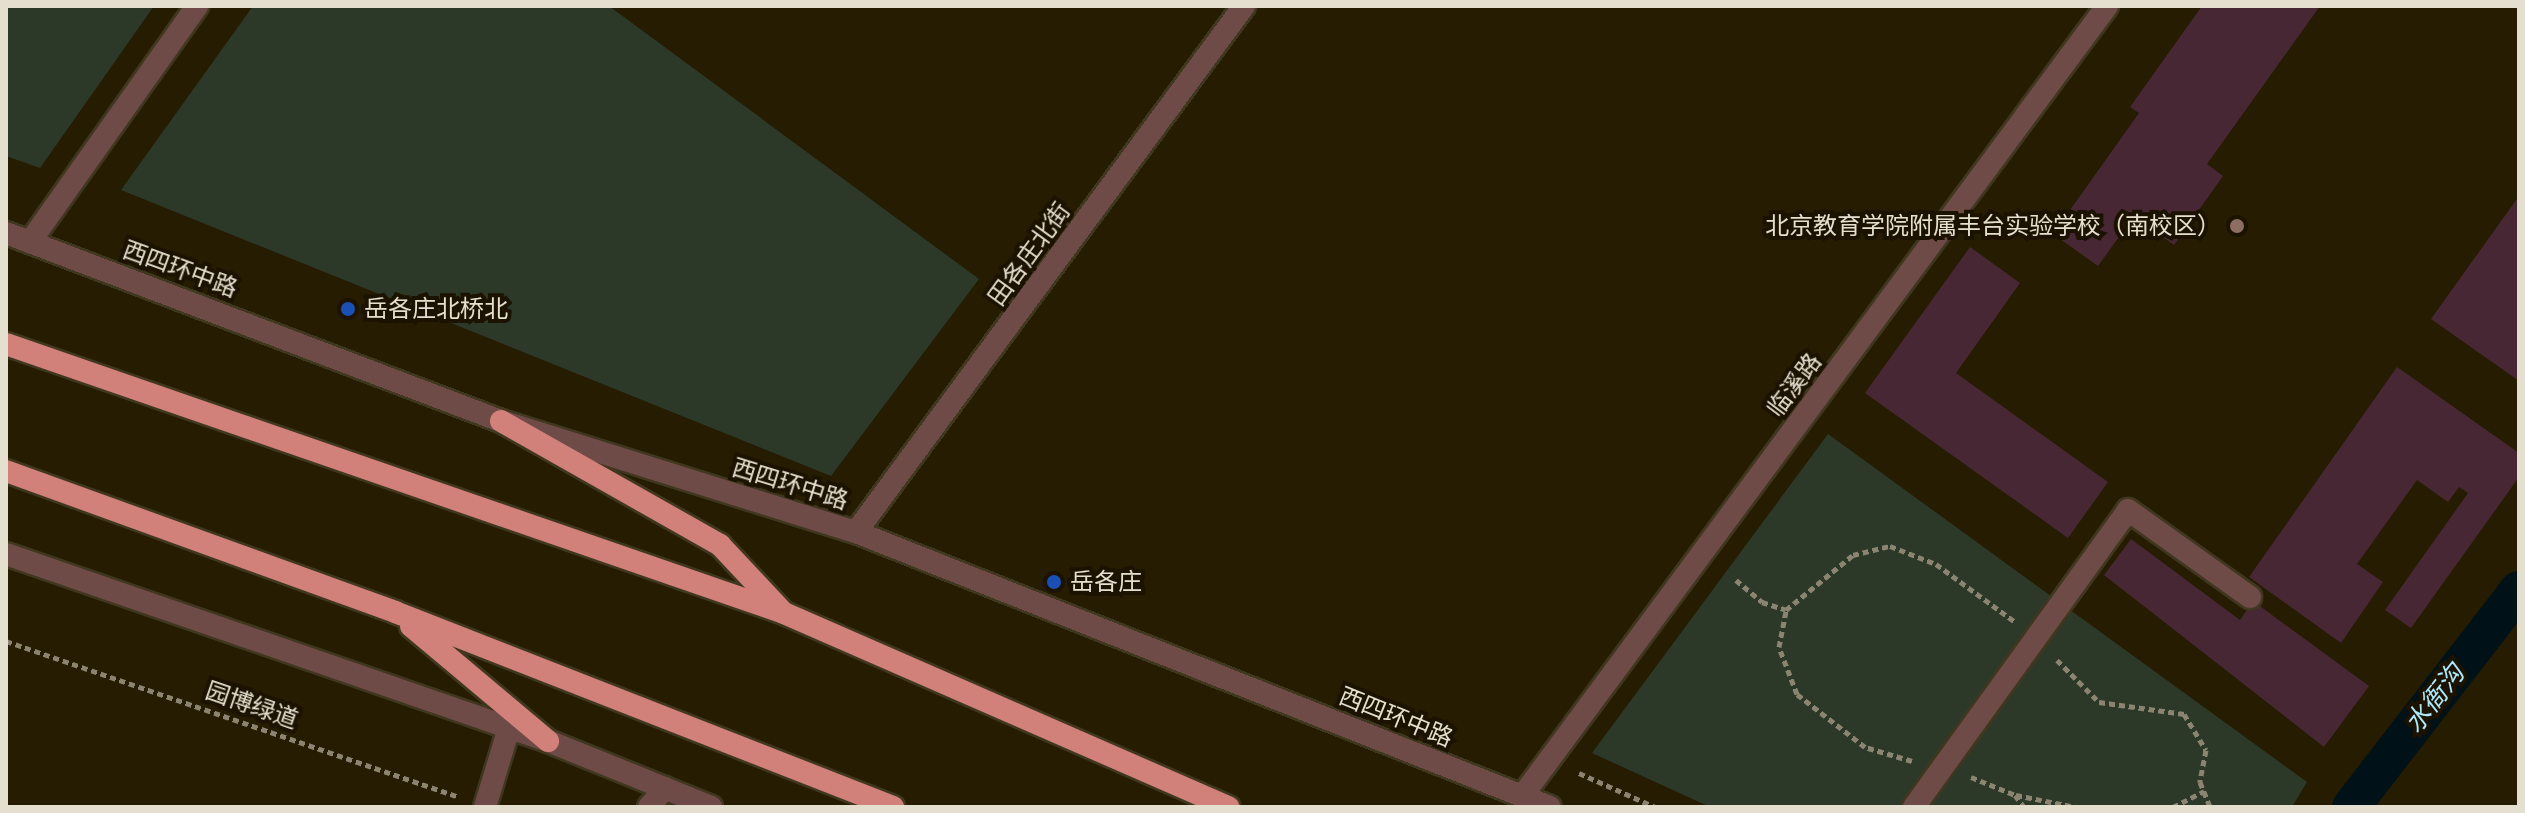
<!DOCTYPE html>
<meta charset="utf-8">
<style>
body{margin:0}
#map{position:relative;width:2525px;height:813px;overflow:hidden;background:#251c02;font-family:"Crimson Pro","Noto Sans SC",serif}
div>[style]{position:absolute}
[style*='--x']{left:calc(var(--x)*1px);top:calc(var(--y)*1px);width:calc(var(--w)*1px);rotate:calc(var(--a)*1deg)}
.green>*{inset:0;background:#2c3928}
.canal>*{height:38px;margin:-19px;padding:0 19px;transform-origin:19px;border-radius:19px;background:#001117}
.building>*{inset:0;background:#472734}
.path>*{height:5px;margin-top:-2.5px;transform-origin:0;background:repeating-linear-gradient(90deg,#8b8470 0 6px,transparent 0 10px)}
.roads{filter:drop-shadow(2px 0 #40371f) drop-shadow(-2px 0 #40371f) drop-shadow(0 2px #40371f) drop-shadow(0 -2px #40371f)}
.minor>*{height:22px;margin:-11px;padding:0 11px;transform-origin:11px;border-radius:11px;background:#6f4b48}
.tertiary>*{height:22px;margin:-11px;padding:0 11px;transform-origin:11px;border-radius:11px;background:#6f4b48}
.trunk>*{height:22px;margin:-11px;padding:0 11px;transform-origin:11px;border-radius:11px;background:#d2807a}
.dots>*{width:22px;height:22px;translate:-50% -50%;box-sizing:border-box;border:4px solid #1c1200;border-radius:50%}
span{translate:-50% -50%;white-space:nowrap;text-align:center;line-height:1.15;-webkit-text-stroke:8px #1c1200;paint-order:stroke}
.poi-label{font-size:24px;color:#e5dfd0}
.right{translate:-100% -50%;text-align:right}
.left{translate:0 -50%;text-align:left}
.street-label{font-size:24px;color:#e5dfd0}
.water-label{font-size:26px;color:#aee9fd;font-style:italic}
.frame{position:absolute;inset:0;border:8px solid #e5dfd0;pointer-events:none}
</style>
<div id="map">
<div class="green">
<i style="clip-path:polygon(6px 6px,154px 6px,40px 168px,6px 156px)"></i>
<i style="clip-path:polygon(253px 6px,609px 6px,979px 279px,831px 476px,121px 190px)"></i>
<i style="clip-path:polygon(1828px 434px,2307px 782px,2292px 807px,1710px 807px,1592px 753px)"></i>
</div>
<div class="canal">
<i style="--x:2351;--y:807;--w:274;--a:-52.3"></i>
</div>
<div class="building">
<i style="clip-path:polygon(2202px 6px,2320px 6px,2207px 164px,2223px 176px,2174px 245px,2134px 216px,2098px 266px,2053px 234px,2139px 113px,2130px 107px)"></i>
<i style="clip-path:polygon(2519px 196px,2519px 381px,2431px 319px)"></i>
<i style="clip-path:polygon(1970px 247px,2020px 283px,1956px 373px,2108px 482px,2068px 538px,1865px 393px)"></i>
<i style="clip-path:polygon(2397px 367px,2519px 453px,2519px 477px,2411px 628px,2385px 610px,2468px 493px,2459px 487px,2448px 502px,2417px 480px,2357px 564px,2383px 582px,2341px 643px,2249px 577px)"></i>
<i style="clip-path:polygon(2131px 539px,2240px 620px,2253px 601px,2369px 686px,2324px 747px,2104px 575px)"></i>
</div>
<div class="path">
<i style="--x:1736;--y:580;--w:34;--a:40"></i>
<i style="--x:1762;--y:602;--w:25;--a:18"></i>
<i style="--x:6;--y:641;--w:479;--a:19"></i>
<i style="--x:2057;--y:660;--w:59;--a:45"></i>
<i style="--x:2099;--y:702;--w:86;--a:8"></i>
<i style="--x:2184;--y:714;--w:42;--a:58.6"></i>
<i style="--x:2206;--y:750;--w:33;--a:101"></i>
<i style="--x:2200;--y:782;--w:27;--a:68"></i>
<i style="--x:1912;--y:761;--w:49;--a:-163.4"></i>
<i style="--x:1865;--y:747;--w:86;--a:-142.1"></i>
<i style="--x:1797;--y:694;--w:50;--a:-111"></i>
<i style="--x:1779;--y:647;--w:38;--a:-79"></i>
<i style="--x:1786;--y:610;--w:87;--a:-39.4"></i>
<i style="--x:1853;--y:555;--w:38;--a:-14"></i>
<i style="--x:1890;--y:546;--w:49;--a:21.4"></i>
<i style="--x:1936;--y:564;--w:97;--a:36.2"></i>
<i style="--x:1579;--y:773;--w:83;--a:24.1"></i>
<i style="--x:1971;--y:777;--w:48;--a:22.2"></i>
<i style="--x:2015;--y:795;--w:15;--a:53"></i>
<i style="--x:2016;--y:795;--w:61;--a:11.3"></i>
<i style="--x:2173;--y:807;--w:35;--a:-27"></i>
</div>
<div class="roads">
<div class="minor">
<i style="--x:30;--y:242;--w:289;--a:-54.7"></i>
<i style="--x:1523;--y:795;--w:982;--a:-53.49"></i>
<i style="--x:485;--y:807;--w:83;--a:-73.1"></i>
<i style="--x:1914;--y:807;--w:366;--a:-54.2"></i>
<i style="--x:2128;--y:510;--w:150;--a:35.5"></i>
</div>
<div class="tertiary">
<i style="--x:6;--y:233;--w:529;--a:20.8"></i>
<i style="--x:501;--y:421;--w:372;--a:17.4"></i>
<i style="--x:856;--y:532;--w:746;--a:21.62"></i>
<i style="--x:856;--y:532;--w:654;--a:-53.59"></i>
<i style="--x:6;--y:554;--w:573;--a:19.04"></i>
<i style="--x:548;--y:741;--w:176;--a:22"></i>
<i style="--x:649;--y:807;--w:25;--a:-50"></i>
</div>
<div class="trunk">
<i style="--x:6;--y:344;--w:823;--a:19.07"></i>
<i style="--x:784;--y:613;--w:485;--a:23.6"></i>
<i style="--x:501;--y:421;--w:252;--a:29.5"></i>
<i style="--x:720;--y:545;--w:88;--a:46.8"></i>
<i style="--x:6;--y:471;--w:414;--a:19.9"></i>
<i style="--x:395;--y:612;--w:535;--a:21.38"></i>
<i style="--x:411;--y:626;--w:179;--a:40"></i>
</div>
</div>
<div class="dots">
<i style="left:2237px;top:226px;background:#8d6e63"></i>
<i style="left:348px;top:309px;background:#1a4fb4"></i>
<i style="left:1054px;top:582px;background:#1a4fb4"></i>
</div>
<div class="poi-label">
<span class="right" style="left:2221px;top:226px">北京教育学院附属丰台实验学校（南校区）</span>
<span class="left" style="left:364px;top:309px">岳各庄北桥北</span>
<span class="left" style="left:1070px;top:582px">岳各庄</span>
</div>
<div class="street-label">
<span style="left:1029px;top:254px;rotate:-54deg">田各庄北街</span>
<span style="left:180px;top:269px;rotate:20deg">西四环中路</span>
<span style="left:1794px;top:385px;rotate:-53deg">临溪路</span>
<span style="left:790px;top:484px;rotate:17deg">西四环中路</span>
<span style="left:252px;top:705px;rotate:19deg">园博绿道</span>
<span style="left:1396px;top:717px;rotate:22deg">西四环中路</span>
</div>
<div class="water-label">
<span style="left:2435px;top:699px;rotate:-52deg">水衙沟</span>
</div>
<div class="frame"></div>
</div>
